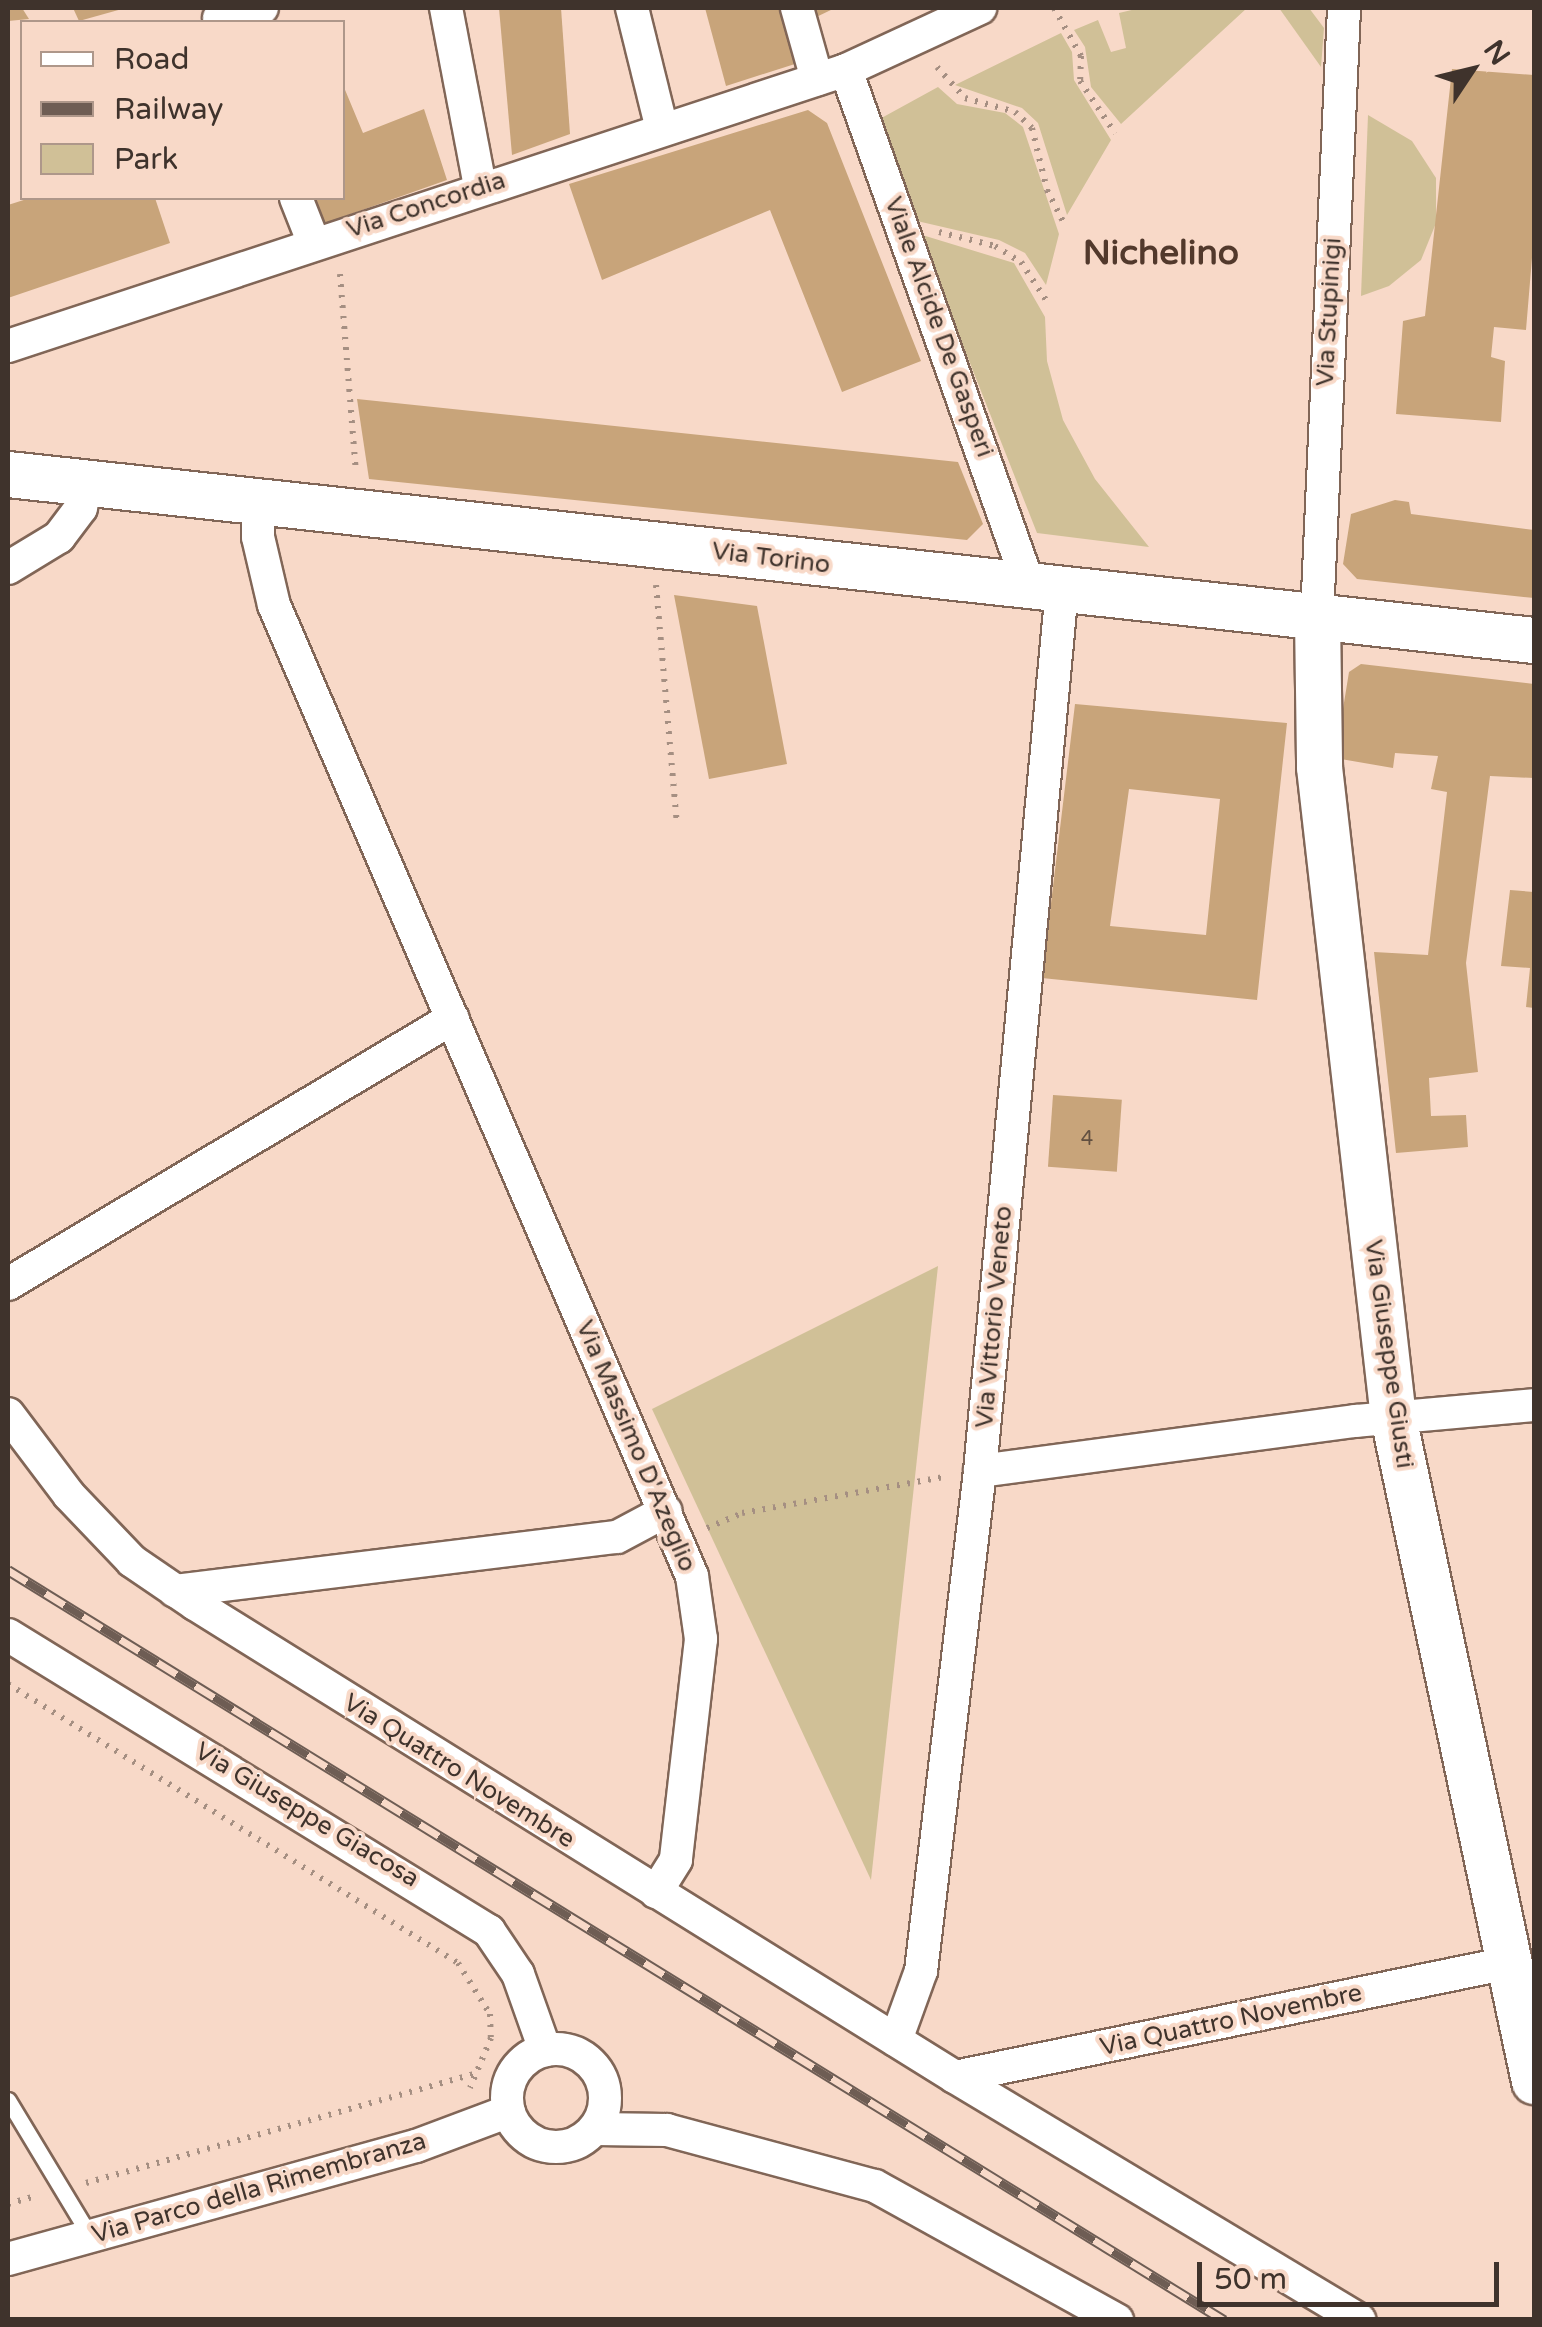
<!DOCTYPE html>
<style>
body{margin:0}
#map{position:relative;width:1542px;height:2327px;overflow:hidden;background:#f8d9c8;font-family:"Varela Round",sans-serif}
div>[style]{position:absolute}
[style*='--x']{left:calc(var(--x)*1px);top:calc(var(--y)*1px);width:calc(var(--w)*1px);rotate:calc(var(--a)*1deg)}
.green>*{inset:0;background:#d0c097}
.building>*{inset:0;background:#c8a47a;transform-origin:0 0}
.path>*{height:6px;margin-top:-3px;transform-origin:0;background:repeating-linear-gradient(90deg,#a58f82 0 2.5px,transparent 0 10.5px)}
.roads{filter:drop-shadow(2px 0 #816657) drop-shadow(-2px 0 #816657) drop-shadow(0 2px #816657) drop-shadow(0 -2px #816657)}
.lane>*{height:15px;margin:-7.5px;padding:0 7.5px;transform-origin:7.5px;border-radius:7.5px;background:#fff}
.street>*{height:32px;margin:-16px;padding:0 16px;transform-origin:16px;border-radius:16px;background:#fff}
.street>.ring{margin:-16px;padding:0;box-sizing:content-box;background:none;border:32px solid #fff;border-radius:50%}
.secondary>*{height:45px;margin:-22.5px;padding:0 22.5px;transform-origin:22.5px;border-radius:22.5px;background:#fff}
.rail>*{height:11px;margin-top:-5.5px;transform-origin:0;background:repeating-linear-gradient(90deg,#f8d9c8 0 22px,#6e5d54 0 44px);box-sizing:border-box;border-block:2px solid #6e5d54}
span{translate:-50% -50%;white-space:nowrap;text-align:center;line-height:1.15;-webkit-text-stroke:8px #f8d9c8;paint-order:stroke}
.number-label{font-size:20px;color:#614f40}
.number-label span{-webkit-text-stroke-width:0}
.street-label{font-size:25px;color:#3f332c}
.district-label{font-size:35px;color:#52392c;font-weight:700}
.frame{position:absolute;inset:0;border:10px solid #3f332c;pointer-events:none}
.legend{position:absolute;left:20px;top:20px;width:325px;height:180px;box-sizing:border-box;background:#f8d9c8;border:2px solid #ae978a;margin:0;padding:12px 18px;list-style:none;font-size:30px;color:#3f332c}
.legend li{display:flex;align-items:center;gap:20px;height:50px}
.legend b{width:50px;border:2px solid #ae978a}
.north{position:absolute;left:1422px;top:20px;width:100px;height:100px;-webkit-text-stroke:8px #f8d9c8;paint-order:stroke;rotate:55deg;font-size:28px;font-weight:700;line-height:40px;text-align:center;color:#3f332c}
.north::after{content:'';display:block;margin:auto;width:35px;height:45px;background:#3f332c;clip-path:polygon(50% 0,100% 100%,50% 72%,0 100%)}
.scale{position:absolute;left:1197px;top:2262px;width:302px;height:45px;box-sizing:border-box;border:5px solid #3f332c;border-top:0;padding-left:12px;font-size:30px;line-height:35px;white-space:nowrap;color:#3f332c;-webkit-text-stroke:8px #f8d9c8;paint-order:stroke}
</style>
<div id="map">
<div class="green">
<i style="clip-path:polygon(1140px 8px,1247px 8px,1121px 124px,1091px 87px,1085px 47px,1074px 30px,1098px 20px,1111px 52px,1126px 48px,1119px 13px)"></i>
<i style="clip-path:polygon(1279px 8px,1309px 8px,1324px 28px,1321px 67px)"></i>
<i style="clip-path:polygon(1061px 33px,1072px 52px,1074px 80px,1111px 140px,1067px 215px,1038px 123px,1022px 108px,955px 85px)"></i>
<i style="clip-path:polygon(938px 87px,957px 104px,1005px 113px,1023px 127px,1059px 234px,1046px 285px,1025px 253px,999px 240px,917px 221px,876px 121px)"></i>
<i style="clip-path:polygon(1368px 115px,1412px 141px,1436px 178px,1436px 223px,1421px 260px,1389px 286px,1361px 296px)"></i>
<i style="clip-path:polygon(919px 234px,1014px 263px,1045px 317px,1047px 361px,1063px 420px,1095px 479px,1149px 547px,1037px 533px)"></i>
<i style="clip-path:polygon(938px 1266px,871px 1880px,652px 1409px)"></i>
</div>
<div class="building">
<i style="clip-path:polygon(8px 8px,22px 8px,29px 19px,8px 21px)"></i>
<i style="clip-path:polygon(73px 8px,122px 8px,122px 9px,79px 21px)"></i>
<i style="clip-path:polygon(499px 8px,561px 8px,570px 134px,512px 155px)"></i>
<i style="clip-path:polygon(705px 8px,784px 8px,798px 63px,726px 86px)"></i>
<i style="clip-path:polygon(805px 8px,835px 8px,808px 21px)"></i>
<i style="clip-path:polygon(1452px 69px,1534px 75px,1534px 234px,1526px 330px,1494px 327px,1491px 357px,1505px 361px,1501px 422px,1396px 414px,1403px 321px,1425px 316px)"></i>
<i style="clip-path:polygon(343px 85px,363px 133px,424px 109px,447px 180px,317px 226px,305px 198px,342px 198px)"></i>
<i style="clip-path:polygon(808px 110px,827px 123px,921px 361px,842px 392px,770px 210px,602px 280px,569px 184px)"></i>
<i style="clip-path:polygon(30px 198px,155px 198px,170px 243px,8px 298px,8px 205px)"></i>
<i style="clip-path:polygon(357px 399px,958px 462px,983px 524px,967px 540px,369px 479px)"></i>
<i style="clip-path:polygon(1395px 500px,1409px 502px,1411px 514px,1534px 530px,1534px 598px,1357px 579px,1343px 564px,1351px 514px)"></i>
<i style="clip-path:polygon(674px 595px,757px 606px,787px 764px,709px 779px)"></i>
<i style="clip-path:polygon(1361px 664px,1534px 684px,1534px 778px,1490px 776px,1466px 963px,1478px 1072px,1429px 1078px,1431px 1116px,1466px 1115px,1468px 1147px,1396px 1153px,1374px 952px,1428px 955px,1447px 792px,1431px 789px,1438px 756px,1395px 753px,1393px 768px,1335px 758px,1349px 672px)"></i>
<i style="clip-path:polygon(evenodd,1075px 704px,1287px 723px,1257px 1000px,1042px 978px,1075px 704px,1129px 789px,1220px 799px,1206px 935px,1110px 926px,1129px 789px)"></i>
<i style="clip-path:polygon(1510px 890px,1534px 892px,1534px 1008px,1526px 1007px,1530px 968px,1501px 966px)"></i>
<i style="left:1053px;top:1095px;width:69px;height:72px;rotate:4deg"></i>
</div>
<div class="path">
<i style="--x:1054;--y:8;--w:55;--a:60.6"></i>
<i style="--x:1081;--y:56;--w:25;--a:92"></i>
<i style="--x:1080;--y:81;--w:63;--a:56.1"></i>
<i style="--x:937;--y:67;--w:42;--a:47.9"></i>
<i style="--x:965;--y:98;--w:52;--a:15.6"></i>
<i style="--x:1015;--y:112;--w:23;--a:43"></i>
<i style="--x:1032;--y:128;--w:64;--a:76.4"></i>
<i style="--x:1047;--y:190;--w:37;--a:63"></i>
<i style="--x:939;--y:232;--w:58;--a:14"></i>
<i style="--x:995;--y:246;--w:31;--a:32"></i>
<i style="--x:1021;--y:262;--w:45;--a:56.7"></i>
<i style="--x:340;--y:274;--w:198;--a:85.4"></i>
<i style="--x:656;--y:585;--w:241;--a:85"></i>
<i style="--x:707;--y:1528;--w:38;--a:-23"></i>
<i style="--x:742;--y:1513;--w:205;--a:-10.1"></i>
<i style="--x:8;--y:1684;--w:529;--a:31.8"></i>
<i style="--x:458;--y:1963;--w:60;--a:57.9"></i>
<i style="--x:490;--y:2014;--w:24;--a:88"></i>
<i style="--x:491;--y:2038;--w:54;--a:112.8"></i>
<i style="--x:86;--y:2183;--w:407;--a:-15.7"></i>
<i style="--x:8;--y:2204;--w:29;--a:-16"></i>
</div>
<div class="roads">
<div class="lane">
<i style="--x:8;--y:2100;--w:159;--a:58.9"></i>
</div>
<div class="street">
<i style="--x:446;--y:8;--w:182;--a:79.2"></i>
<i style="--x:632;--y:8;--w:125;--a:76.1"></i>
<i style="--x:797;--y:8;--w:74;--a:74.3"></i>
<i style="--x:219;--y:18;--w:44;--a:-13.1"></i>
<i style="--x:846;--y:70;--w:547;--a:70.47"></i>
<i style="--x:296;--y:198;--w:46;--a:68.4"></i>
<i style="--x:8;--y:346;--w:882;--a:-18.23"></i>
<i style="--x:846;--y:70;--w:148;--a:-24.8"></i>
<i style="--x:258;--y:498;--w:39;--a:90"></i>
<i style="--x:258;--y:537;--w:70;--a:76.8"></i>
<i style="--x:274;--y:605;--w:1057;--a:66.71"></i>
<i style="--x:692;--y:1576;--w:64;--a:81.9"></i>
<i style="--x:701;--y:1639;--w:222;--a:96.5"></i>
<i style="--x:676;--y:1860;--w:38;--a:122"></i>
<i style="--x:8;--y:568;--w:60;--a:-31.3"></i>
<i style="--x:59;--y:537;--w:36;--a:-53"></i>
<i style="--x:81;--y:508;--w:23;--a:-80"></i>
<i style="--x:1317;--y:617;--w:610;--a:-87.46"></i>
<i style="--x:8;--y:1284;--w:518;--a:-30.87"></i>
<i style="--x:8;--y:1414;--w:101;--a:53"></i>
<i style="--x:69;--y:1495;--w:91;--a:46.3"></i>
<i style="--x:132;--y:1561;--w:76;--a:34.3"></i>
<i style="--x:195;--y:1604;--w:895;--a:31.9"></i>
<i style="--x:955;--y:2077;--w:472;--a:31"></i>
<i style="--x:980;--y:1471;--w:379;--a:-7.6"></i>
<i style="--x:1356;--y:1421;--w:179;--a:-5.1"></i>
<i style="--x:175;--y:1591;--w:445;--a:-7"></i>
<i style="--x:617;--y:1537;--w:55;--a:-28"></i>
<i style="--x:8;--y:1635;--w:565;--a:31.61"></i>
<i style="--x:489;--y:1931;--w:52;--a:56"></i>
<i style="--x:518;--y:1974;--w:81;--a:70.4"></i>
<i style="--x:896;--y:2040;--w:73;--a:-70.1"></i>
<i style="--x:921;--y:1971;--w:503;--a:-83.27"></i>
<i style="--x:980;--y:1471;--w:886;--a:-84.69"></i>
<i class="ring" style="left:507px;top:2049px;width:66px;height:66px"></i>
<i style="--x:955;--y:2077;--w:565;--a:-11.65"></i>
<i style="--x:596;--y:2129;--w:71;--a:0.8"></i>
<i style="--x:667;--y:2130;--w:215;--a:15.1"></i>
<i style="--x:875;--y:2186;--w:277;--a:29"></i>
<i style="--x:8;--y:2259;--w:423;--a:-15.5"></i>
<i style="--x:416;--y:2146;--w:99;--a:-20.6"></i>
</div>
<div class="secondary">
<i style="--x:8;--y:474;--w:1535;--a:6.21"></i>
<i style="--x:1317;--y:617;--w:150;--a:89.2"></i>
<i style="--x:1319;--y:767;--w:654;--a:83.51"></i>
<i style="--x:1393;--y:1417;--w:679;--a:78.01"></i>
</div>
</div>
<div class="rail">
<i style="--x:8;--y:1570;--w:1429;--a:31.67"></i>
</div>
<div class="number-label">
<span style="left:1087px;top:1139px">4</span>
</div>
<div class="street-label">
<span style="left:426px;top:205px;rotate:-18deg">Via Concordia</span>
<span style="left:1329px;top:312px;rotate:-87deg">Via Stupinigi</span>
<span style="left:939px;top:327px;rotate:70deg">Viale Alcide De Gasperi</span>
<span style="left:771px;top:558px;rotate:7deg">Via Torino</span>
<span style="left:994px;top:1317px;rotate:-85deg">Via Vittorio Veneto</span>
<span style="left:1389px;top:1354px;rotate:82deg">Via Giuseppe Giusti</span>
<span style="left:636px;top:1446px;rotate:67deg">Via Massimo D'Azeglio</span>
<span style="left:459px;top:1771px;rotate:32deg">Via Quattro Novembre</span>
<span style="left:307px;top:1815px;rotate:31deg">Via Giuseppe Giacosa</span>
<span style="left:1231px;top:2020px;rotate:-12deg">Via Quattro Novembre</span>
<span style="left:259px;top:2188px;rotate:-16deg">Via Parco della Rimembranza</span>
</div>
<div class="district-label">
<span style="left:1161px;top:253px">Nichelino</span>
</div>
<div class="frame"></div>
<ul class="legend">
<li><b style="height:12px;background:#fff"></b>Road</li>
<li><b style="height:12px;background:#6e5d54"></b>Railway</li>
<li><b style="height:28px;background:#d0c097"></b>Park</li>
</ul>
<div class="north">N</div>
<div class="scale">50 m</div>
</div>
